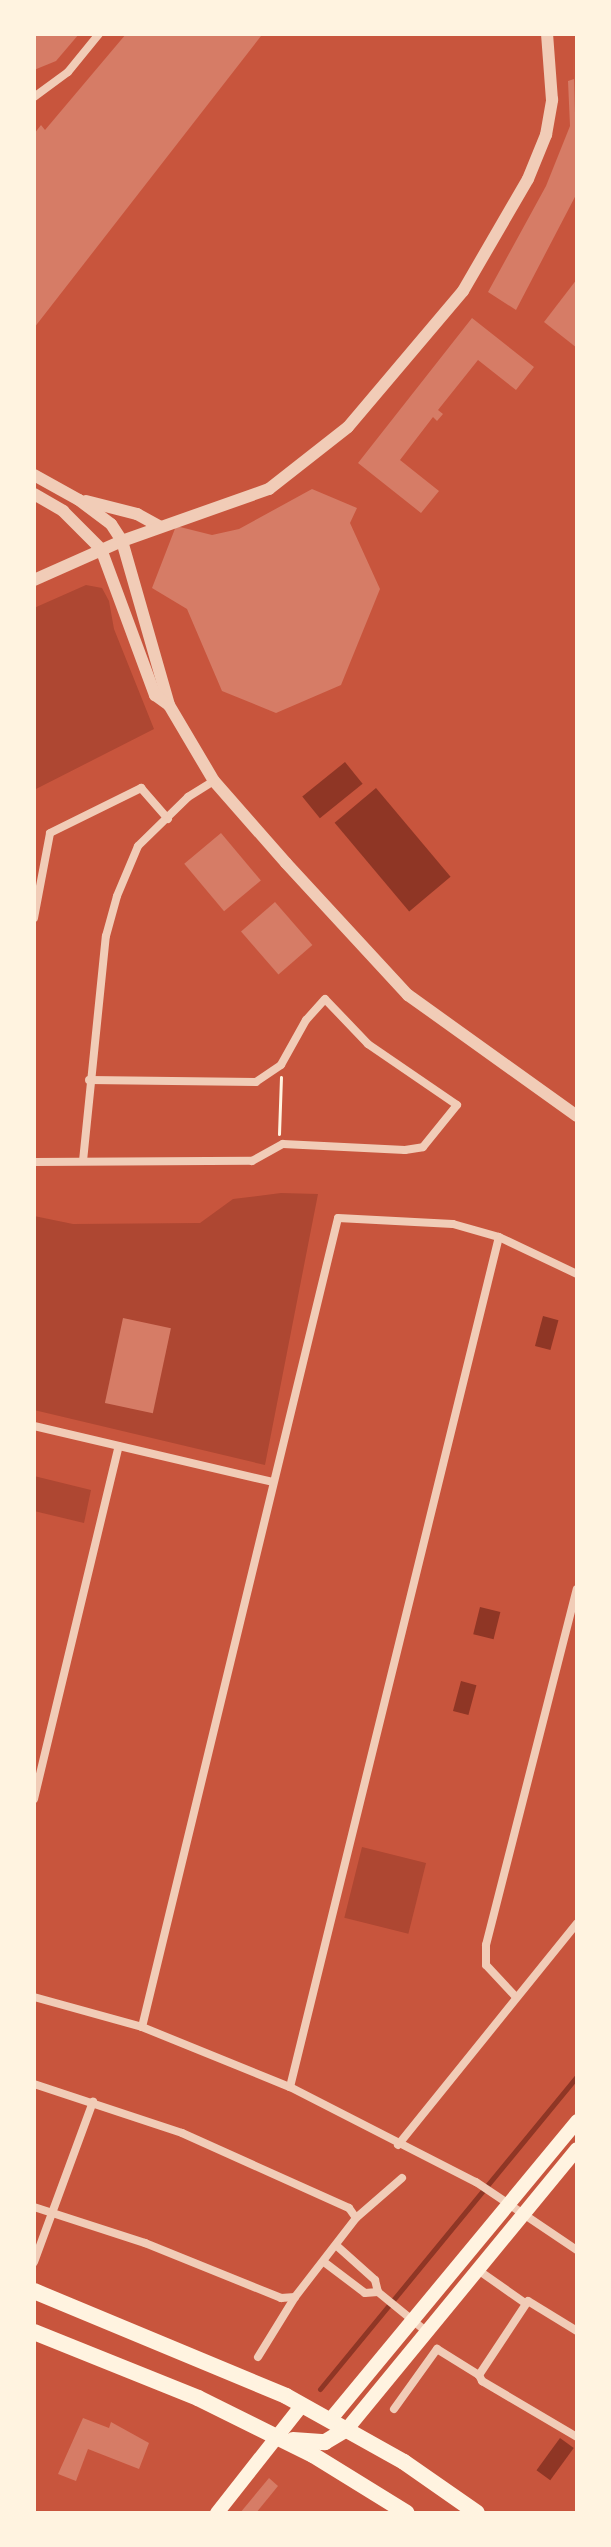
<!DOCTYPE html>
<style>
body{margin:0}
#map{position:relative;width:611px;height:2547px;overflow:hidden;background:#c8553d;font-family:"Work Sans",sans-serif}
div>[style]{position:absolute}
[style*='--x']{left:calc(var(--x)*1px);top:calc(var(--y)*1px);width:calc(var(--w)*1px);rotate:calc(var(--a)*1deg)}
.green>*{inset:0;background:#ae4732;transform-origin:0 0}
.water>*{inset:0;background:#8f3625;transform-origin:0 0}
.stream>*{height:5px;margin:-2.5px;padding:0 2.5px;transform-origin:2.5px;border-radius:2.5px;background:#8f3625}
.building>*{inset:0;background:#d67c66;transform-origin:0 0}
.path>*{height:3px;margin:-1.5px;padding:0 1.5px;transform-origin:1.5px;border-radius:1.5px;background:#fff3e0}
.minor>*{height:8px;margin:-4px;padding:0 4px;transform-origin:4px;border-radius:4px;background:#f1ccb7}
.tertiary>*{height:12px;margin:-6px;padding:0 6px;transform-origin:6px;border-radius:6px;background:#f1ccb7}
.secondary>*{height:14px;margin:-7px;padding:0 7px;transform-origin:7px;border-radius:7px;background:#fff3e0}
.primary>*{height:16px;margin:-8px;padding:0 8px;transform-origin:8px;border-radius:8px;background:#fff3e0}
span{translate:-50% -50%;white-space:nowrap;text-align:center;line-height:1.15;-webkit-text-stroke:8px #fff3e0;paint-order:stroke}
.frame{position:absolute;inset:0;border:36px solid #fff3e0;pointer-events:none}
</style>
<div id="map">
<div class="green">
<i style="clip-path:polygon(86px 585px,102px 588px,109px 601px,114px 629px,154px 729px,34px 790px,34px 608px)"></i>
<i style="clip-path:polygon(281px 1193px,318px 1194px,265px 1465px,34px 1410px,34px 1216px,73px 1224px,200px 1223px,233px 1199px)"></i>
<i style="clip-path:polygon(34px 1476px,91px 1490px,84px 1523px,34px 1511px)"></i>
<i style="left:362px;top:1847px;width:66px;height:73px;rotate:14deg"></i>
</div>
<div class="water">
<i style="left:345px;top:762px;width:28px;height:55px;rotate:51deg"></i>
<i style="left:376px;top:788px;width:116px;height:54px;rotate:50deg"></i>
<i style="left:543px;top:1316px;width:16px;height:31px;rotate:15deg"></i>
<i style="left:480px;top:1607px;width:21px;height:28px;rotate:14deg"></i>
<i style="left:461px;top:1681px;width:16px;height:31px;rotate:15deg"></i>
<i style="left:560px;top:2438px;width:17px;height:40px;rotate:36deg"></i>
</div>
<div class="stream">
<i style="--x:320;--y:2389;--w:405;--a:-50.6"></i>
</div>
<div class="building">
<i style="clip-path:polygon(34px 34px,79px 34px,56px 61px,34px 70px)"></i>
<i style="clip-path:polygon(126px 34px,261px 36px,34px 328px,34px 134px,41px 125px,45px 130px)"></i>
<i style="clip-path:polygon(573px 34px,577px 193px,516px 310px,488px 292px,546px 186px,570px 126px,568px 81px,574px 79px)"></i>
<i style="clip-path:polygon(577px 279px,577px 348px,544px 322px)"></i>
<i style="clip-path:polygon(472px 318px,534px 367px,516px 390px,478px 360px,438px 410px,443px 414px,437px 421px,433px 417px,400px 460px,439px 491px,421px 513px,358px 463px)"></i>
<i style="clip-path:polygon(312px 489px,357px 508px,350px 523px,380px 589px,341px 685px,276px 713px,222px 691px,187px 609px,152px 588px,176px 526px,212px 535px,239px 529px)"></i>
<i style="left:221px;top:833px;width:62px;height:48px;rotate:50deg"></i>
<i style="left:275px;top:902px;width:57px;height:45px;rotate:49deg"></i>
<i style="left:123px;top:1318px;width:49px;height:87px;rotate:12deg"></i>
<i style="clip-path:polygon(83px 2418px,109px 2428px,111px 2422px,149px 2443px,139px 2469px,88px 2449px,76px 2481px,58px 2474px)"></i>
<i style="clip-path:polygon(269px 2478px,278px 2486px,256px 2513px,240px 2513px)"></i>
</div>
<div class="path">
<i style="--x:279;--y:1134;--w:57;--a:-88"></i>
</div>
<div class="minor">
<i style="--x:34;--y:97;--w:42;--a:-36.3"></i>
<i style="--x:68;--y:72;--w:49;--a:-50.8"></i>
<i style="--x:34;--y:918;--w:86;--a:-79.3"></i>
<i style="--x:50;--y:833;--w:102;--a:-26.3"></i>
<i style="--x:141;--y:788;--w:41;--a:48.9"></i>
<i style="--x:83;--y:1161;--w:226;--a:-84.2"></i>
<i style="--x:106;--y:936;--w:41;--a:-74.6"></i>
<i style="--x:117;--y:896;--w:54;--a:-67.2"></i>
<i style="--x:138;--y:846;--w:70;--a:-44.4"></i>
<i style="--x:188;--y:797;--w:31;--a:-32"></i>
<i style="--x:34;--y:1162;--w:218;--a:-0.3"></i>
<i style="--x:252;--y:1161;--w:35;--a:-29"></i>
<i style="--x:283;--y:1144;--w:122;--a:2.8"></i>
<i style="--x:405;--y:1150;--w:18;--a:-9"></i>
<i style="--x:423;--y:1147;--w:54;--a:-51"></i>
<i style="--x:457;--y:1105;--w:108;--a:-145.6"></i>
<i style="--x:368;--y:1044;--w:62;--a:-133.7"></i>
<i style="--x:325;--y:999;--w:28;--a:132"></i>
<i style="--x:306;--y:1020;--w:51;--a:119.1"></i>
<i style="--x:281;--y:1065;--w:30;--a:146"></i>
<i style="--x:256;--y:1082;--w:167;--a:-179.3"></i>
<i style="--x:34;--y:1426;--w:244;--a:13.2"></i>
<i style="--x:34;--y:1799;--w:363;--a:-76.5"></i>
<i style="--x:515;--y:1996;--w:42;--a:-133.1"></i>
<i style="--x:486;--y:1965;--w:20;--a:-90"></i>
<i style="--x:486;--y:1945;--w:367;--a:-75.7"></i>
<i style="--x:34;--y:1997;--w:112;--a:15.5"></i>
<i style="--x:142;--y:2027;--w:160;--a:22.1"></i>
<i style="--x:290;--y:2087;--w:209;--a:27.1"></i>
<i style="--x:476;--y:2182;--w:122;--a:34"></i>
<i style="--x:142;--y:2027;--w:832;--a:-76.38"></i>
<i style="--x:338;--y:1218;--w:115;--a:3"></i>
<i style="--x:453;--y:1224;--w:48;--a:15.8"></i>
<i style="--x:499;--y:1237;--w:86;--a:25.4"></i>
<i style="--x:34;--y:2084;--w:156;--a:18.3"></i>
<i style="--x:182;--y:2133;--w:183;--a:24.2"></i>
<i style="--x:349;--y:2208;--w:12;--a:55"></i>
<i style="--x:290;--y:2087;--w:875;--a:-76.19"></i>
<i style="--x:398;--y:2145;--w:285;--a:-51.1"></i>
<i style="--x:34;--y:2207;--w:117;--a:18"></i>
<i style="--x:145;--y:2243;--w:147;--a:22"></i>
<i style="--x:281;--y:2298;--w:14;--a:-4"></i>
<i style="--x:337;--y:2246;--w:51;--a:41.8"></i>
<i style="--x:375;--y:2280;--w:12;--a:76"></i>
<i style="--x:378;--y:2292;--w:63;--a:39.2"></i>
<i style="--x:34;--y:2262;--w:171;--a:-69.8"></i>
<i style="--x:324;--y:2262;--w:51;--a:37.1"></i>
<i style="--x:365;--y:2293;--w:13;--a:-4"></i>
<i style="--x:478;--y:2270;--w:57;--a:35.1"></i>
<i style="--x:577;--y:2331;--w:57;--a:-148.5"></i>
<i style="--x:528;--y:2301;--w:89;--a:123.5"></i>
<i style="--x:479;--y:2375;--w:7;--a:63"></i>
<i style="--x:482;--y:2381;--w:110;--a:30.5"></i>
<i style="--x:258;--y:2357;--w:70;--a:-58.3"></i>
<i style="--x:295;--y:2297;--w:100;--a:-52.3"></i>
<i style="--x:356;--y:2218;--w:61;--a:-41"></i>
<i style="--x:394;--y:2409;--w:74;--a:-54.4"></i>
<i style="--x:437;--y:2349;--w:49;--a:31.8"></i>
</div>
<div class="tertiary">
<i style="--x:34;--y:475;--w:51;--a:29.1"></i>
<i style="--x:79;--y:500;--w:40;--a:37"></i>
<i style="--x:111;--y:524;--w:20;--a:57"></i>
<i style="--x:122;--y:541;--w:171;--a:74"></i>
<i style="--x:34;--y:494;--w:34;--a:30"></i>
<i style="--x:63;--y:511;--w:54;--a:45"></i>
<i style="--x:101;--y:549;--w:156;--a:69.7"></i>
<i style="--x:155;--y:695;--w:17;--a:36"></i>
<i style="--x:169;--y:705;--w:88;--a:59.4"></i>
<i style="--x:214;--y:781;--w:109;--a:48.7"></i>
<i style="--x:286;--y:863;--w:180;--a:47.3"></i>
<i style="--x:408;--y:995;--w:208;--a:35.6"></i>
<i style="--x:86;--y:501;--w:53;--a:14.3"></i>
<i style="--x:137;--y:514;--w:26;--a:29"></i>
<i style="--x:34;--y:580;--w:96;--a:-23.9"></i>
<i style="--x:122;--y:541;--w:156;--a:-19.5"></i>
<i style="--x:269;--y:489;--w:100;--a:-38.1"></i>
<i style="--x:348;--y:427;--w:178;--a:-49.8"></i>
<i style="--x:463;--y:291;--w:129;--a:-59.9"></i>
<i style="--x:528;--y:179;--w:48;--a:-67.8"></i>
<i style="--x:546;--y:135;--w:36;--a:-80"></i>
<i style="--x:552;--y:100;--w:66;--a:-94.3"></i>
</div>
<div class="secondary">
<i style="--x:330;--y:2420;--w:388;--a:-50.4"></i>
<i style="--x:347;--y:2429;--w:362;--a:-50.6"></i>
<i style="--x:217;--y:2513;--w:137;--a:-51.8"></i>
</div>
<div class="primary">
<i style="--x:34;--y:2291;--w:273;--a:22.6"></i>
<i style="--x:286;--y:2396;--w:135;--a:29.2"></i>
<i style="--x:404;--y:2462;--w:89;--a:34.9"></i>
<i style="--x:34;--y:2332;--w:177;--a:21.9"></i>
<i style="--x:198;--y:2398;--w:128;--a:26.4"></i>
<i style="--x:313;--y:2455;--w:110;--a:31.7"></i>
<i style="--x:293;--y:2440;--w:32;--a:4"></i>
<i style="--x:325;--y:2442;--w:26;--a:-31"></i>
</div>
<div class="frame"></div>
</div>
